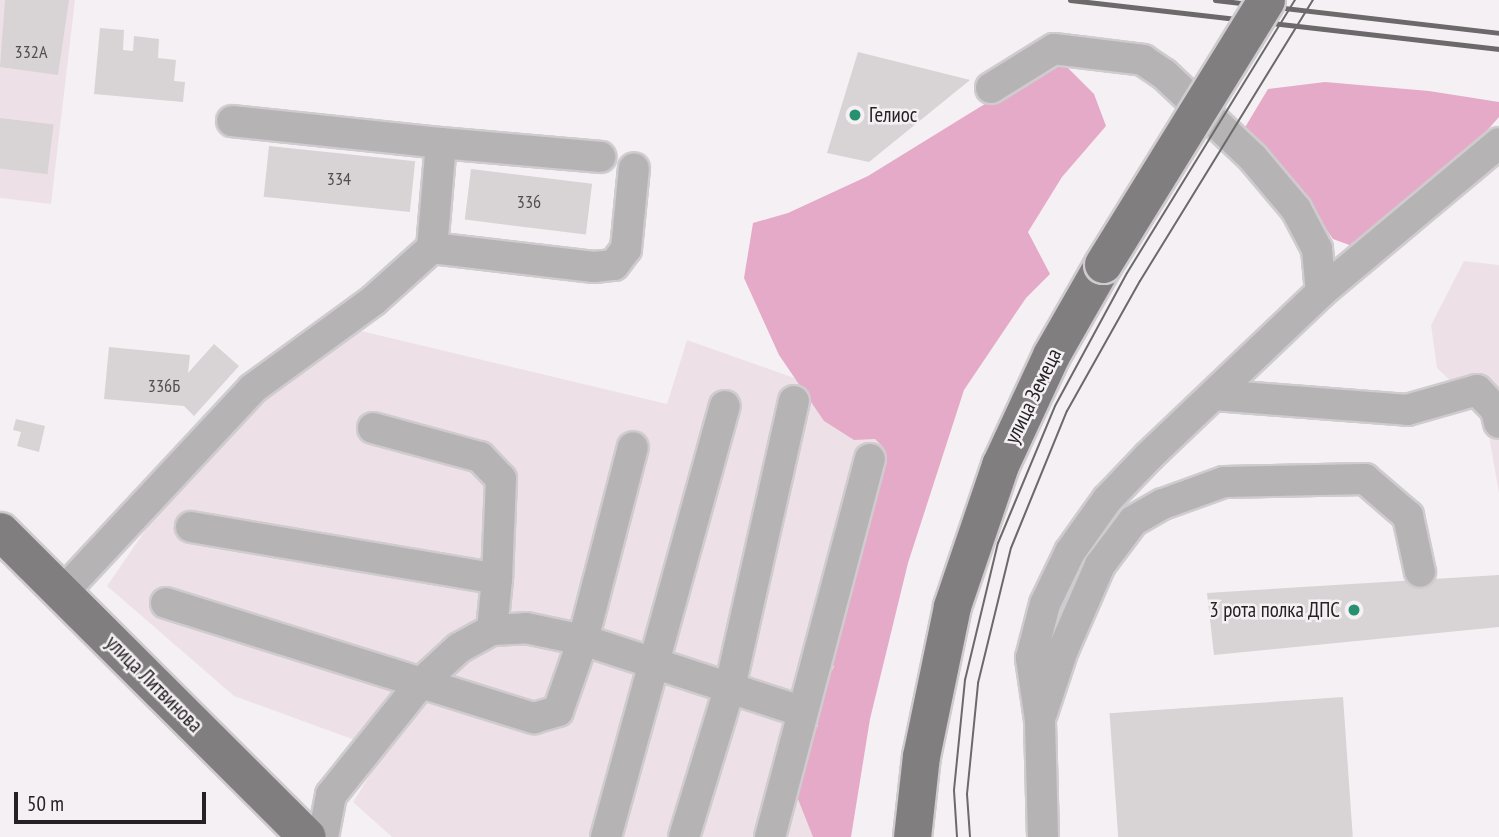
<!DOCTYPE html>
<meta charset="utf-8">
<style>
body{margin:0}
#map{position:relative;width:1499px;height:837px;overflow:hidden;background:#f5f0f3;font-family:"PT Sans Narrow",sans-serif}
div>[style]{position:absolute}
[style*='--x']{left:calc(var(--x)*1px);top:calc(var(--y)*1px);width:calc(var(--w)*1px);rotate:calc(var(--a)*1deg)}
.built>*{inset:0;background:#ede1e7}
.forest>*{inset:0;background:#e6aac9}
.building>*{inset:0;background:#d8d3d5;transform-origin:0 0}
.roads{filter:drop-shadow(2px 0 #cfcbce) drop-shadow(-2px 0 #cfcbce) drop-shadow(0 2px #cfcbce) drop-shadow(0 -2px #cfcbce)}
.minor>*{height:30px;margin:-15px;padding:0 15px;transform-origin:15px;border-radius:15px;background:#b5b3b4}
.major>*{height:37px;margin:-18.5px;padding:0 18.5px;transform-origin:18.5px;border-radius:18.5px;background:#817e7f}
.tram>*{height:2px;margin:-1px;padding:0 1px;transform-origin:1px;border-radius:1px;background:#6c696a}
.rail>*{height:5px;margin:-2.5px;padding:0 2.5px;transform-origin:2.5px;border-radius:2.5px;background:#6c696a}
.bridges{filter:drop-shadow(2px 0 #cfcbce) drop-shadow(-2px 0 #cfcbce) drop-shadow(0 2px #cfcbce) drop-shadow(0 -2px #cfcbce)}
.major-bridge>*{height:37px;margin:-18.5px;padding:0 18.5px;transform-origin:18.5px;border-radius:18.5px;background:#817e7f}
.dots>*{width:19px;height:19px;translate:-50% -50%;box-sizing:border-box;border:4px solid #f5f0f3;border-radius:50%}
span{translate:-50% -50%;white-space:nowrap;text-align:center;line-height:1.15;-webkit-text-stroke:5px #f5f0f3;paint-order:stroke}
.number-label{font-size:18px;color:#514e50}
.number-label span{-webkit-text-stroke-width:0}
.poi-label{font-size:21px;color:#242223}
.left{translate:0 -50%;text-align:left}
.right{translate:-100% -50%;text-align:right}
.street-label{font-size:21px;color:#242223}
.scale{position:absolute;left:14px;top:792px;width:192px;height:32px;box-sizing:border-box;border:4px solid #242223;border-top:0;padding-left:9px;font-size:21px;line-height:24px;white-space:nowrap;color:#242223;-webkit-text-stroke:5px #f5f0f3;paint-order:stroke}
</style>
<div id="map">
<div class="built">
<i style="clip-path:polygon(0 0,75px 0,51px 204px,0 198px)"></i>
<i style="clip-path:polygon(1464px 261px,1499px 265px,1499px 493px,1485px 414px,1437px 368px,1431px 325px)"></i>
<i style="clip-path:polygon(361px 331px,667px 404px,687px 340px,928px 425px,818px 837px,392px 837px,353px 802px,385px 751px,234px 696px,107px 586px,151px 522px,207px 453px,255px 403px)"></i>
</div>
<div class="forest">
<i style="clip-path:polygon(1051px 63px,1068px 68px,1094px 94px,1106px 126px,1062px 177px,1028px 232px,1050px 274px,1026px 298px,964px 390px,908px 563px,870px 719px,851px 837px,813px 837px,796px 794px,802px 748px,818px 726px,813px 703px,834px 667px,825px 645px,847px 570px,862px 554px,866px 520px,881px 482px,876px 458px,883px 447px,875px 439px,854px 440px,824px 421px,779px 355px,744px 278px,753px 223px,788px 213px,868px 176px)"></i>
<i style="clip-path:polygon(1325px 82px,1429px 91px,1499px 102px,1499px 117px,1447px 176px,1407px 213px,1377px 225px,1352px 246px,1333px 239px,1292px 180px,1241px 134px,1268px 89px)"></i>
</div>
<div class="building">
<i style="clip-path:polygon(5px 0,69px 0,58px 75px,0 67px)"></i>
<i style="clip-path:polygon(100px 28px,124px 30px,123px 50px,133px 51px,134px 36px,159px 39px,158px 58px,176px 60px,174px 81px,185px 82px,183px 102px,94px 94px)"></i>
<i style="clip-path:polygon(858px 52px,970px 80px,869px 162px,827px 153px)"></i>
<i style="left:0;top:118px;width:54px;height:50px;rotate:7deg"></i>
<i style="left:269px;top:146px;width:147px;height:51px;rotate:6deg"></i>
<i style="left:471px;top:169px;width:122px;height:51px;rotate:7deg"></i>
<i style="clip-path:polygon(214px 344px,239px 366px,194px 416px,184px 406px,104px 399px,109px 347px,190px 355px,188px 373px)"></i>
<i style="clip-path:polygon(16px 419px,45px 426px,39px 452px,17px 446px,21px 432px,13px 430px)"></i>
<i style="clip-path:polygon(1499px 575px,1499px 627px,1214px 655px,1207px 593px)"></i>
<i style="left:1343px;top:697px;width:140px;height:234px;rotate:86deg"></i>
</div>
<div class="roads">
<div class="minor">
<i style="--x:991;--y:88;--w:74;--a:-31.8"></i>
<i style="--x:1054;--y:49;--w:90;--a:7"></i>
<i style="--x:1143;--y:60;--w:25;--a:34"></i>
<i style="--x:1164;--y:74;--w:122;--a:43.3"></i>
<i style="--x:1253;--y:158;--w:67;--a:49.9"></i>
<i style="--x:1296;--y:209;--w:45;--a:62.3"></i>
<i style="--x:1317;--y:249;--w:43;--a:84.7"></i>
<i style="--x:441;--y:143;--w:160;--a:5"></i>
<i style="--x:432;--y:248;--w:163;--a:6.7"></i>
<i style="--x:594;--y:267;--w:20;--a:-6"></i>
<i style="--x:614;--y:265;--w:20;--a:-53"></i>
<i style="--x:626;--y:249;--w:81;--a:-84.4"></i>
<i style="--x:1214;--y:395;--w:194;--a:4.4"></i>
<i style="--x:1407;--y:410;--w:73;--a:-15.9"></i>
<i style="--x:1477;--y:390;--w:28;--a:46"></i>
<i style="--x:1496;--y:410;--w:13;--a:77"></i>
<i style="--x:373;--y:428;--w:111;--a:15.2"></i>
<i style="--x:480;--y:457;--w:30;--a:46"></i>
<i style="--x:501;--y:479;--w:100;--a:92.3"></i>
<i style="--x:191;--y:527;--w:310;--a:9.6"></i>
<i style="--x:497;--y:579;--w:51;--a:95.6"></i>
<i style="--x:63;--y:592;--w:277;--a:-47"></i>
<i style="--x:252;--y:389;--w:151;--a:-36.1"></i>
<i style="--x:374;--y:300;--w:78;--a:-41.9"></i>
<i style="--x:432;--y:248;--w:105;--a:-85.1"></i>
<i style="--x:441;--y:143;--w:210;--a:-174"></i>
<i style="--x:166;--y:603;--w:386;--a:17.4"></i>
<i style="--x:534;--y:718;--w:25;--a:-16"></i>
<i style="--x:558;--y:711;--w:75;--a:-70.6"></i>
<i style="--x:583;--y:640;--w:199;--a:-75.5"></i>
<i style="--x:1042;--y:713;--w:66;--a:-71.6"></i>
<i style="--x:1063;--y:650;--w:93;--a:-66.5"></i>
<i style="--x:1100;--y:565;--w:55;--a:-53.1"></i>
<i style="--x:1133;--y:521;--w:34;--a:-30"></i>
<i style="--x:1163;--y:504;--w:65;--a:-19.8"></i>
<i style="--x:1224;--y:482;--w:141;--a:-1.2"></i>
<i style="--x:1365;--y:479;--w:57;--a:40.7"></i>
<i style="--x:1408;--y:516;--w:57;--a:77.9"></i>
<i style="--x:323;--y:837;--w:43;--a:-79.2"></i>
<i style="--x:331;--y:795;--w:142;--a:-51.3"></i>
<i style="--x:420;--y:684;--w:53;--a:-42.7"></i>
<i style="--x:459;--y:648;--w:38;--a:-29"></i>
<i style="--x:492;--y:630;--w:34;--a:-3"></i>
<i style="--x:526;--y:628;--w:58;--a:11.9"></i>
<i style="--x:583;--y:640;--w:231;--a:18.1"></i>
<i style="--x:606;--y:837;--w:447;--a:-74.6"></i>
<i style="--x:684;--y:837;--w:157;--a:-73"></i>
<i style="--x:730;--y:687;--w:293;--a:-77.4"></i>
<i style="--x:770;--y:837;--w:391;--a:-75.2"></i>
<i style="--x:1043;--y:837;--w:117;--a:-91.5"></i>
<i style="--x:1040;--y:720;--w:63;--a:-98.3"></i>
<i style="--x:1031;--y:658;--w:56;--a:-75.5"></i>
<i style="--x:1045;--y:604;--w:58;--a:-64.3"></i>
<i style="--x:1070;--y:552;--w:64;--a:-54.6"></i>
<i style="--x:1107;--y:500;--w:61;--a:-46.3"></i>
<i style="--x:1149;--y:456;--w:238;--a:-43.6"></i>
<i style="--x:1321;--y:292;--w:232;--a:-39.9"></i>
</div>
<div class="major">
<i style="--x:0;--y:531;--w:433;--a:44.9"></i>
<i style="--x:912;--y:837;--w:81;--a:-83.7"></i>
<i style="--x:921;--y:756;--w:153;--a:-78.3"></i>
<i style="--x:952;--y:606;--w:149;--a:-71.2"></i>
<i style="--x:1000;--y:465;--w:121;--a:-65.1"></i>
<i style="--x:1051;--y:355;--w:105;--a:-60.3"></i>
</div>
</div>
<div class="tram">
<i style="--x:957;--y:837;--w:47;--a:-93.7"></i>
<i style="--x:954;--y:790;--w:111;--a:-84.3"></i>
<i style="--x:965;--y:680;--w:141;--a:-76.5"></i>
<i style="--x:998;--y:543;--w:148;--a:-67.4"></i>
<i style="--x:1055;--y:406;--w:151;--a:-61.6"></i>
<i style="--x:1127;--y:273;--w:321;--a:-58.4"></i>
<i style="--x:970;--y:837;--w:43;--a:-94"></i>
<i style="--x:967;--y:794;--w:112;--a:-84.3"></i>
<i style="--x:978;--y:683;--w:139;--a:-76.3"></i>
<i style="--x:1011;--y:548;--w:148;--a:-67.8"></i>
<i style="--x:1067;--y:411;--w:149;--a:-60.7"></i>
<i style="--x:1140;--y:281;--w:330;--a:-58.4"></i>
</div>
<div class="rail">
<i style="--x:1070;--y:0;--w:432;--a:6.5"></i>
<i style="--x:1215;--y:0;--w:286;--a:6.6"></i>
</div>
<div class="bridges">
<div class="major-bridge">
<i style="--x:1103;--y:264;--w:310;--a:-58.3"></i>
</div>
</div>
<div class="dots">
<i style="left:855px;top:115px;background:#27906e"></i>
<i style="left:1354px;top:610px;background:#27906e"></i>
</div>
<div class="number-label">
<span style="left:31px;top:52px">332А</span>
<span style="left:339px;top:179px">334</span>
<span style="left:529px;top:202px">336</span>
<span style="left:164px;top:386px">336Б</span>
</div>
<div class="poi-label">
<span class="left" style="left:869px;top:115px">Гелиос</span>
<span class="right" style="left:1340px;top:610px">3 рота полка ДПС</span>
</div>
<div class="street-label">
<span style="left:1033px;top:396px;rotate:-64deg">улица Земеца</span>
<span style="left:154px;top:684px;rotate:45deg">улица Литвинова</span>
</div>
<div class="scale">50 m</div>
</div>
